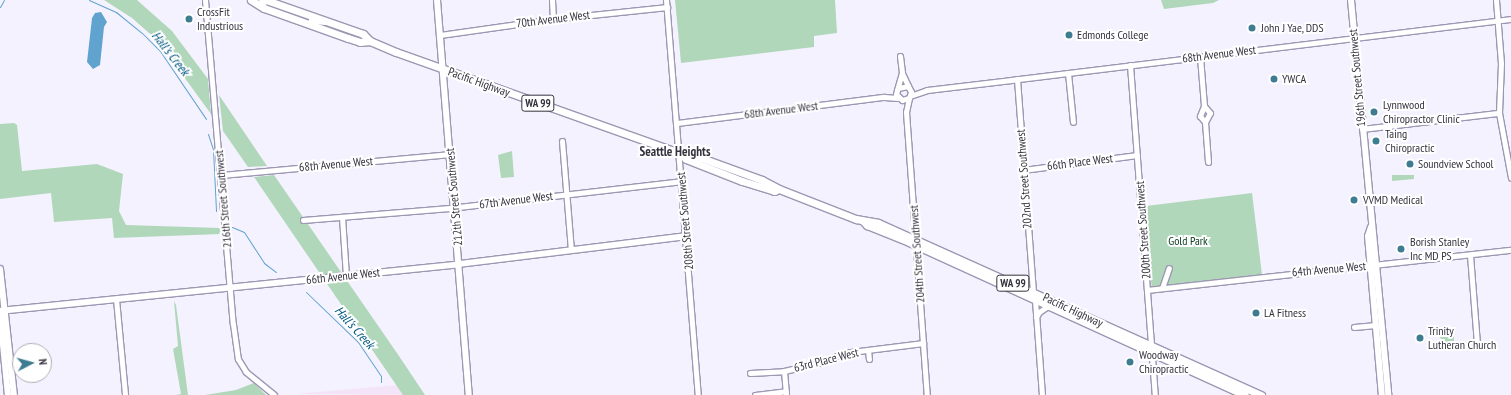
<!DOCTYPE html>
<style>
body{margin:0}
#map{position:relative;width:1511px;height:395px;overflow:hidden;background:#f5f2ff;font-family:"PT Sans Narrow",sans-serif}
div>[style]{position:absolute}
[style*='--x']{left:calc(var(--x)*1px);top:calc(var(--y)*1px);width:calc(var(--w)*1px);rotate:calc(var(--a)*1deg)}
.industrial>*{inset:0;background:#f4e4f7}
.green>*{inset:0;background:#b1d7ba;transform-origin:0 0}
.water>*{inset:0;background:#61a3cf}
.stream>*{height:1px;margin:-0.5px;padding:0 0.5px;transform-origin:0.5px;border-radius:0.5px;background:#61a3cf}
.roads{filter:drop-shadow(1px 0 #9d97b3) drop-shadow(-1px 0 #9d97b3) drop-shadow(0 1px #9d97b3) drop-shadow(0 -1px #9d97b3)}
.minor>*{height:5px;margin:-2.5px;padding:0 2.5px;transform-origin:2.5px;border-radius:2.5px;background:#fff}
.major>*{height:6px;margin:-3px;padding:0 3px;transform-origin:3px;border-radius:3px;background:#fff}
.highway>*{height:7px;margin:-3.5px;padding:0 3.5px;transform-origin:3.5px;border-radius:3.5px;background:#fff}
.dots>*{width:11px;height:11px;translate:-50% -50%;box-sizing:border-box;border:2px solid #fff;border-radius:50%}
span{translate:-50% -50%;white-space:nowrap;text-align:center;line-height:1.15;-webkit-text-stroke:4px #fff;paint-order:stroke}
.shield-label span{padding:1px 3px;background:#fff;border:1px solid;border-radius:3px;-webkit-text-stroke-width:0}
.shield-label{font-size:11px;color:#35323e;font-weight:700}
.poi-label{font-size:12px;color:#35323e}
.left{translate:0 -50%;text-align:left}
.street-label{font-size:12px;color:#35323e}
.park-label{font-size:12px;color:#05391b}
.water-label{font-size:13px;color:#005782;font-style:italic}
.neighbourhood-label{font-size:13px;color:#35323e;font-weight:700}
.north{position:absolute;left:12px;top:343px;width:40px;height:40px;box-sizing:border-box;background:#fff;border:1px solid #aeadb2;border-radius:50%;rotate:84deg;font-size:11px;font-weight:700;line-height:16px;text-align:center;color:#35323e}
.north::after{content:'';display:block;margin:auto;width:14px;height:18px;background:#3e7c91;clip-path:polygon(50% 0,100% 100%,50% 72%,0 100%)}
</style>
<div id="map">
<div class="industrial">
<i style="clip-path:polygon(398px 385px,405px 395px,294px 394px)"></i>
</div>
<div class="green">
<i style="clip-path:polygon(104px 0,137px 0,172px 31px,208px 79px,211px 114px,157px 40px,132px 18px)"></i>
<i style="clip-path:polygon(675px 0,835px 0,837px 33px,814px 36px,814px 47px,681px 63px)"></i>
<i style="clip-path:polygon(1161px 0,1219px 0,1213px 3px,1164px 9px)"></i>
<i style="clip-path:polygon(219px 95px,267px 166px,248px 167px,223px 131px)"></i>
<i style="clip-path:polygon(14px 123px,17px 125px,22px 171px,97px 164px,123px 174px,119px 211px,126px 225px,220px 228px,221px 234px,114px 238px,112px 218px,54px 222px,51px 193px,0 199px,0 124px)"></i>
<i style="clip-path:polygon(512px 151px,514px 177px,501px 178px,498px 155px)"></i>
<i style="clip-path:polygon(274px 175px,399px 356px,425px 395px,403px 395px,254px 177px)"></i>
<i style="clip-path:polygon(1392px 175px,1414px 175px,1414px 179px,1392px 181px)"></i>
<i style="left:1252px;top:193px;width:82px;height:111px;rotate:83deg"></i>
<i style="clip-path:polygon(174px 301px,176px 305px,188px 395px,176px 395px,181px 394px,173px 349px,178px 346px)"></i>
<i style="clip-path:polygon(1454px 331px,1454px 344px,1443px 345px,1443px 340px,1438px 336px,1440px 333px)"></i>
<i style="clip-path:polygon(254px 383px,266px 395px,205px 395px,236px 390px)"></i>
</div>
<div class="water">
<i style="clip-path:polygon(101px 12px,107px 22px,104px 27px,100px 65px,93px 69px,87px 62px,92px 18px,95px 13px)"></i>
</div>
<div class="stream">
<i style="--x:89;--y:0;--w:30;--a:24"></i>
<i style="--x:116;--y:12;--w:33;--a:39"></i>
<i style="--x:142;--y:33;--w:25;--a:45"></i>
<i style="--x:160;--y:51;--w:82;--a:55.9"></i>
<i style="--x:0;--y:7;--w:8;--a:-60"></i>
<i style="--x:208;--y:134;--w:16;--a:72"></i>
<i style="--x:213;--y:149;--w:62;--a:87.2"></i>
<i style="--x:232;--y:227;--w:13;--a:23"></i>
<i style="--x:244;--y:232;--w:37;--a:57"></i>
<i style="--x:264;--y:263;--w:15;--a:37"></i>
<i style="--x:306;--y:292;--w:72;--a:43.9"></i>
<i style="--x:358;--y:342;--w:41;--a:55.9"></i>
<i style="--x:381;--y:376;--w:6;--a:90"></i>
</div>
<div class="roads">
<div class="minor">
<i style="--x:205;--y:0;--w:325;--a:85.1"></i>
<i style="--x:233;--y:324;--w:35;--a:82"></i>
<i style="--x:238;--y:359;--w:15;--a:58"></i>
<i style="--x:246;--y:372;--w:36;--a:39"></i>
<i style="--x:552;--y:0;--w:19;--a:87"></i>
<i style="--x:666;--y:0;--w:396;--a:85.4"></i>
<i style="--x:1496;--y:0;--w:63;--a:85.5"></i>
<i style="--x:1501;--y:63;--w:50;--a:92.3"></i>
<i style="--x:1499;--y:113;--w:66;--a:79.5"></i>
<i style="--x:440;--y:35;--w:114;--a:-8.1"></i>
<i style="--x:553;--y:19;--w:115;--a:-6"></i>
<i style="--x:900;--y:56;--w:17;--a:83"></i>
<i style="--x:902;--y:73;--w:14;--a:65"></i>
<i style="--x:1200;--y:57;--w:49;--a:85.3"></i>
<i style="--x:1204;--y:106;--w:9;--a:49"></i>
<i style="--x:1210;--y:113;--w:10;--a:119"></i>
<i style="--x:1130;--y:65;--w:331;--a:85.7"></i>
<i style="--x:1068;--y:73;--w:49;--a:84.2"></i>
<i style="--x:1017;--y:79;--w:214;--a:85.7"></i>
<i style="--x:898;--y:88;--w:10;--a:-11"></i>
<i style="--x:908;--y:86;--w:7;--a:63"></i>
<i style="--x:911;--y:92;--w:6;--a:108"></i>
<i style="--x:909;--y:98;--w:7;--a:164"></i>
<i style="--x:902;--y:100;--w:8;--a:-135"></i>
<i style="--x:896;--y:94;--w:4;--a:-76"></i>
<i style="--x:897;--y:90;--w:18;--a:-74"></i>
<i style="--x:910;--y:96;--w:18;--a:-19"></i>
<i style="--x:927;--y:90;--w:85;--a:-6.8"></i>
<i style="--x:1011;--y:80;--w:504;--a:-6.96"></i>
<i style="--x:909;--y:98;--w:14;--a:102"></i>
<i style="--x:906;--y:112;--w:284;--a:85.8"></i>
<i style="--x:1204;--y:106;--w:11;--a:112"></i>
<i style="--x:1200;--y:116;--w:8;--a:50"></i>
<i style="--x:1205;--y:122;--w:40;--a:85.7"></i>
<i style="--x:677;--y:123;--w:209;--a:-7.2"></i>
<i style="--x:884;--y:97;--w:14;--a:4"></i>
<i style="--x:1362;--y:129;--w:138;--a:-6.7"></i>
<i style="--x:562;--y:141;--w:109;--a:85.3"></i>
<i style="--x:1023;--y:170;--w:115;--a:-7.5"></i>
<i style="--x:221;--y:175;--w:231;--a:-5.2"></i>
<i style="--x:342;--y:217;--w:59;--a:86.1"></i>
<i style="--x:303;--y:220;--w:147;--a:-4.7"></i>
<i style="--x:450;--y:208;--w:234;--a:-6.6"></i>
<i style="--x:1470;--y:255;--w:88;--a:85.5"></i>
<i style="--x:1162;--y:288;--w:21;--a:-71"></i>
<i style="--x:1147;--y:290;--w:366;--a:-6.3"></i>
<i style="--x:116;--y:299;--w:96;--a:84.6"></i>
<i style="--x:1035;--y:300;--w:95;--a:85.8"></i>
<i style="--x:1036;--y:317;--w:6;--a:-59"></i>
<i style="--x:1039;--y:312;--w:11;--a:-34"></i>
<i style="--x:1354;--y:327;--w:22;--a:-5"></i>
<i style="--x:868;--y:350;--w:9;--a:84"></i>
<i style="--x:784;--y:371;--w:44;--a:-13.1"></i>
<i style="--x:827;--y:361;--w:18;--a:-27"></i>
<i style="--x:843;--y:353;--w:81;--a:-7.1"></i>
<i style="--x:784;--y:371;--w:24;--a:85"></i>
<i style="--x:750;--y:373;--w:34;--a:-3"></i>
<i style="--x:755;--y:395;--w:31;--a:-7"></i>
</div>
<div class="major">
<i style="--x:437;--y:0;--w:396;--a:85.4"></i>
<i style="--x:1351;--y:0;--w:397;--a:84.6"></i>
<i style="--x:310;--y:24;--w:4;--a:-56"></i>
<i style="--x:312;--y:21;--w:14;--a:4"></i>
<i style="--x:1371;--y:227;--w:9;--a:108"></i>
<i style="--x:1368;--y:236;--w:160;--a:85"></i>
<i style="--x:0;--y:269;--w:127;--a:83.7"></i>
<i style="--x:0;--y:311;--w:461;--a:-5.8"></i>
<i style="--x:459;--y:264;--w:229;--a:-7"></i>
<i style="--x:0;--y:314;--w:81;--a:84.4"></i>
</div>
<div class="highway">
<i style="--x:251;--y:0;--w:15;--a:32"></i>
<i style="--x:264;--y:8;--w:89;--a:19.7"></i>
<i style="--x:348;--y:38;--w:13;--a:18"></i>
<i style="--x:360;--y:42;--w:10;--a:-6"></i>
<i style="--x:260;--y:3;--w:7;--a:-27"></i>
<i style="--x:266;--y:0;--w:103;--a:19.3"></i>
<i style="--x:363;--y:34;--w:10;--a:45"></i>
<i style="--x:370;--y:41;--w:28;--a:23"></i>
<i style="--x:396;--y:52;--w:301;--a:19.6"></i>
<i style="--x:680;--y:153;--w:8;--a:45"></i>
<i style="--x:686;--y:159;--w:60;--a:21.4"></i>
<i style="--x:742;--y:181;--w:34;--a:17"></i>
<i style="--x:774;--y:191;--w:5;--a:-22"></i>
<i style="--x:680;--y:153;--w:5;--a:-11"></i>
<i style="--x:685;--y:152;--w:82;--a:20"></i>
<i style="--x:762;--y:180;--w:19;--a:28"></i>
<i style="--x:779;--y:189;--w:83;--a:21.3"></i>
<i style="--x:856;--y:219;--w:22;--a:10"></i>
<i style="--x:878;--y:223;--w:420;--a:24.2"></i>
<i style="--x:863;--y:221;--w:6;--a:45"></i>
<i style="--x:867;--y:225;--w:45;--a:22"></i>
<i style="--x:909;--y:242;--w:369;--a:24.5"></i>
</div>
</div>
<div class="dots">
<i style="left:189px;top:19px;background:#3e7c91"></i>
<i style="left:1252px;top:28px;background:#3e7c91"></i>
<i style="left:1069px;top:35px;background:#3e7c91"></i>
<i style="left:1274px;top:79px;background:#3e7c91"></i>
<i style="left:1374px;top:112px;background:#3e7c91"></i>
<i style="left:1376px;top:141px;background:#3e7c91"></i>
<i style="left:1410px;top:164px;background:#3e7c91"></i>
<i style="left:1354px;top:200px;background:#3e7c91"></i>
<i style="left:1401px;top:249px;background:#3e7c91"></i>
<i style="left:1256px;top:313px;background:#3e7c91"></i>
<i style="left:1420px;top:338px;background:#3e7c91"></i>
<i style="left:1130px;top:362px;background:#3e7c91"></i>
</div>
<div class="shield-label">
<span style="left:538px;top:103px">WA 99</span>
<span style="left:1013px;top:283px">WA 99</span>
</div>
<div class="poi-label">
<span class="left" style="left:197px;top:19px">CrossFit<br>Industrious</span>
<span class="left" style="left:1261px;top:28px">John J Yae, DDS</span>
<span class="left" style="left:1077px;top:35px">Edmonds College</span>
<span class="left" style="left:1282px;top:79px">YWCA</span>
<span class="left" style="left:1383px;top:112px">Lynnwood<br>Chiropractor Clinic</span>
<span class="left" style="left:1385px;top:141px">Taing<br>Chiropractic</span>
<span class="left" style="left:1418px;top:164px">Soundview School</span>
<span class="left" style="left:1363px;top:200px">VVMD Medical</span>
<span class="left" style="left:1410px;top:249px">Borish Stanley<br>Inc MD PS</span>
<span class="left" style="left:1264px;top:313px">LA Fitness</span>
<span class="left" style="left:1428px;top:338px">Trinity<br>Lutheran Church</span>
<span class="left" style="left:1139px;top:362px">Woodway<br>Chiropractic</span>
</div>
<div class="street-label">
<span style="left:553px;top:19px;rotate:-7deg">70th Avenue West</span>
<span style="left:1219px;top:54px;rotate:-7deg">68th Avenue West</span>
<span style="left:1357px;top:78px;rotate:-95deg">196th Street Southwest</span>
<span style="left:479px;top:82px;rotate:20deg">Pacific Highway</span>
<span style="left:781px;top:110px;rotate:-7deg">68th Avenue West</span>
<span style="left:1080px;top:162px;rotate:-7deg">66th Place West</span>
<span style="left:336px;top:164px;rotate:-5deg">68th Avenue West</span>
<span style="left:1024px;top:179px;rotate:-94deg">202nd Street Southwest</span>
<span style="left:454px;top:197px;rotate:-95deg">212th Street Southwest</span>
<span style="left:223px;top:199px;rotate:-95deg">216th Street Southwest</span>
<span style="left:516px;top:200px;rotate:-7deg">67th Avenue West</span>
<span style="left:685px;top:221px;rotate:-95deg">208th Street Southwest</span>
<span style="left:1143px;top:230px;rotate:-94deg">200th Street Southwest</span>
<span style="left:917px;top:254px;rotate:-94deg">204th Street Southwest</span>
<span style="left:1329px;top:269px;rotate:-5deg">64th Avenue West</span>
<span style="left:343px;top:276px;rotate:-6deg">66th Avenue West</span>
<span style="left:1073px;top:310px;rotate:25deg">Pacific Highway</span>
<span style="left:826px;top:360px;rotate:-14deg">63rd Place West</span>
</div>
<div class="park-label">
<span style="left:1188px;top:241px">Gold Park</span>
</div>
<div class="water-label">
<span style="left:170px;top:54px;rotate:52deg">Hall's Creek</span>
<span style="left:354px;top:328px;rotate:48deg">Hall's Creek</span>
</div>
<div class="neighbourhood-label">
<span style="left:675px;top:152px">Seattle Heights</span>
</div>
<div class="north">N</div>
</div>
